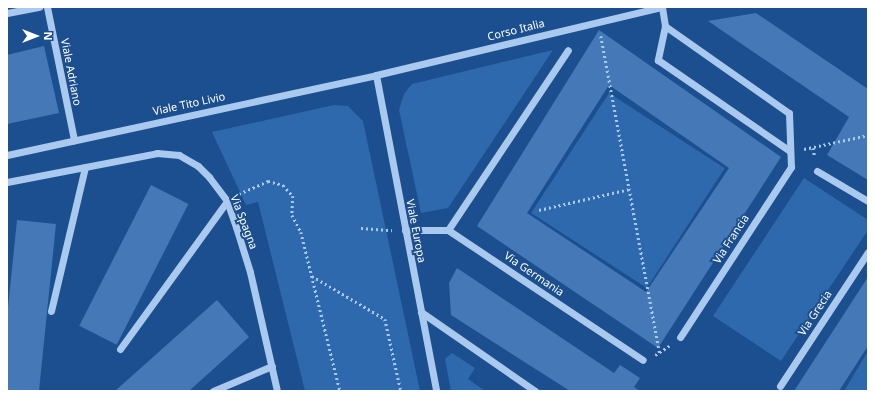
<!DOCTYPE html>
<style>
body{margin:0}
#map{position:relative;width:875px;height:398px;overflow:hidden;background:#1b4f8f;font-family:"Noto Sans",sans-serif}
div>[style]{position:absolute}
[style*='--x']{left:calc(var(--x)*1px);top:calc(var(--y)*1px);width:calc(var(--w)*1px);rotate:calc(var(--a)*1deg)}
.green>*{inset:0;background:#2e69ad;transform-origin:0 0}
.building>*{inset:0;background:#4478b7;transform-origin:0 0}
.path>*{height:2.5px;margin-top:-1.25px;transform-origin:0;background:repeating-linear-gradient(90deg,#a9c9ee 0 2px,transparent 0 5px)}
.minor>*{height:7px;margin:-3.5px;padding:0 3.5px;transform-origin:3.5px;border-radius:3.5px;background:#a9c9ee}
span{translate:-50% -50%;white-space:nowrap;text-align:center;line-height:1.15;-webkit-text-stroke:4px #1b4f8f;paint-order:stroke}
.street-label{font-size:11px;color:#fff}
.frame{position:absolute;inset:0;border:8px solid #fff;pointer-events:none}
.north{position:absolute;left:16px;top:16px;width:40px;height:40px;-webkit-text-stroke:3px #1b4f8f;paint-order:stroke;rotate:90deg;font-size:11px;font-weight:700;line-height:16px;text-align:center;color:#fff}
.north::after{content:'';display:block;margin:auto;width:14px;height:18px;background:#fff;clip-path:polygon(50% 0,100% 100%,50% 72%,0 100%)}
</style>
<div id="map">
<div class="green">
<i style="clip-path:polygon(553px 50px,448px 208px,421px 213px,399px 110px,404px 94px,412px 84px)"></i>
<i style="left:609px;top:93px;width:138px;height:143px;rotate:33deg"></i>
<i style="clip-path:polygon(334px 105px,348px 106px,363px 121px,420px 391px,305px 391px,258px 202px,246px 205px,212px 132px)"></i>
<i style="clip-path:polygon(804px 178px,868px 220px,868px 230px,781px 361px,713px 316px)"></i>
<i style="clip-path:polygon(868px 351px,868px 391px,844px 391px)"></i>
<i style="clip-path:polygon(452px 353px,475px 368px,468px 379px,485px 391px,451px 391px,445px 359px)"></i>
</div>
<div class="building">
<i style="clip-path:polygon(756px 13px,868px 89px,868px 180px,827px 155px,849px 117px,708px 21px)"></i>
<i style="clip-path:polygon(evenodd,599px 30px,781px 157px,658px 348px,477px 226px,599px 30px,609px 85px,729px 168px,646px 292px,527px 213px,609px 85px)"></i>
<i style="clip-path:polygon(44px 46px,59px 113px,7px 124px,7px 55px)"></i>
<i style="left:151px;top:185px;width:42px;height:158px;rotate:27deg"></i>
<i style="clip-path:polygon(17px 220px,56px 224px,39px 391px,7px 391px,7px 317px)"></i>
<i style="clip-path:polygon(457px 268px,614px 373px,620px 365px,640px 378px,634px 387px,640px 391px,570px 391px,451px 315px,449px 283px)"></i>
<i style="clip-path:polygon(868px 277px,868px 346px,839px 391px,794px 391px)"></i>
<i style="clip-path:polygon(217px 300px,249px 337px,189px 391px,115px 391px)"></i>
</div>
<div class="path">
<i style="--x:601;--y:36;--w:322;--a:79.5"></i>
<i style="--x:813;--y:148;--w:9;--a:77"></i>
<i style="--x:804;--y:149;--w:66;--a:-12.3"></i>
<i style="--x:239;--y:194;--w:32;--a:-24"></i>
<i style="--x:268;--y:181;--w:16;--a:15"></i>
<i style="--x:283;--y:185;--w:15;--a:48"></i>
<i style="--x:293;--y:196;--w:19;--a:93"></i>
<i style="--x:292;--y:215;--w:19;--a:62"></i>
<i style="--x:301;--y:232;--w:164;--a:76.2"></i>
<i style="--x:539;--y:210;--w:93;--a:-13"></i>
<i style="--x:361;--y:228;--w:31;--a:4"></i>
<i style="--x:312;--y:276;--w:85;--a:30.5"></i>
<i style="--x:385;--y:319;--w:74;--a:77.5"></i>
<i style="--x:655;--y:355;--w:17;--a:-33"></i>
</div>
<div class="minor">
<i style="--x:47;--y:7;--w:136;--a:78.5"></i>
<i style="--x:662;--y:7;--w:19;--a:81"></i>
<i style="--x:665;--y:26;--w:35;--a:102"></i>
<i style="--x:658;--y:60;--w:160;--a:34.6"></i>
<i style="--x:7;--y:13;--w:33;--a:-11"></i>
<i style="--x:665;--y:26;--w:151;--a:35.1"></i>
<i style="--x:789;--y:113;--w:54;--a:87.9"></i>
<i style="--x:791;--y:167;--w:203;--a:123.1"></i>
<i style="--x:376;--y:75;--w:322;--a:79.2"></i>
<i style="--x:7;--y:155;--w:378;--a:-12.2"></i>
<i style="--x:376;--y:75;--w:293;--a:-13.4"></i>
<i style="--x:817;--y:171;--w:59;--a:30.5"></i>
<i style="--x:7;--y:182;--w:153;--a:-10.9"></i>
<i style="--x:157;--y:153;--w:22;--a:5"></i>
<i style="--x:179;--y:155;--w:22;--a:30"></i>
<i style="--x:198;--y:166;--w:16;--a:45"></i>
<i style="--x:209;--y:177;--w:30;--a:53"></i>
<i style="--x:227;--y:201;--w:28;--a:71"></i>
<i style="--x:236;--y:227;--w:47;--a:72.7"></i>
<i style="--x:250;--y:272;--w:122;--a:77.2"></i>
<i style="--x:405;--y:230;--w:43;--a:0"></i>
<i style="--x:448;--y:230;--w:234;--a:33.7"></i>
<i style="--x:448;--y:230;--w:216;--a:-56.3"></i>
<i style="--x:51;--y:311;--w:148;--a:-76.7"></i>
<i style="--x:421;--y:312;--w:139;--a:34.7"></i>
<i style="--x:120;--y:349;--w:183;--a:-54.1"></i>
<i style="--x:780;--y:386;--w:160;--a:-56.7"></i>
<i style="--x:213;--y:391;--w:64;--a:-23"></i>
</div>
<div class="street-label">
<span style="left:516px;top:30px;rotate:-14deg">Corso Italia</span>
<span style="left:71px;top:72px;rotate:79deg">Viale Adriano</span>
<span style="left:189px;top:104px;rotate:-12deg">Viale Tito Livio</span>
<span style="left:244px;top:222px;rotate:69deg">Via Spagna</span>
<span style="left:416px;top:231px;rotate:79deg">Viale Europa</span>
<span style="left:731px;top:239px;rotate:-57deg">Via Francia</span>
<span style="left:534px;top:274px;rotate:34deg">Via Germania</span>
<span style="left:815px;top:313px;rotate:-57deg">Via Grecia</span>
</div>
<div class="frame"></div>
<div class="north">N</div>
</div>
